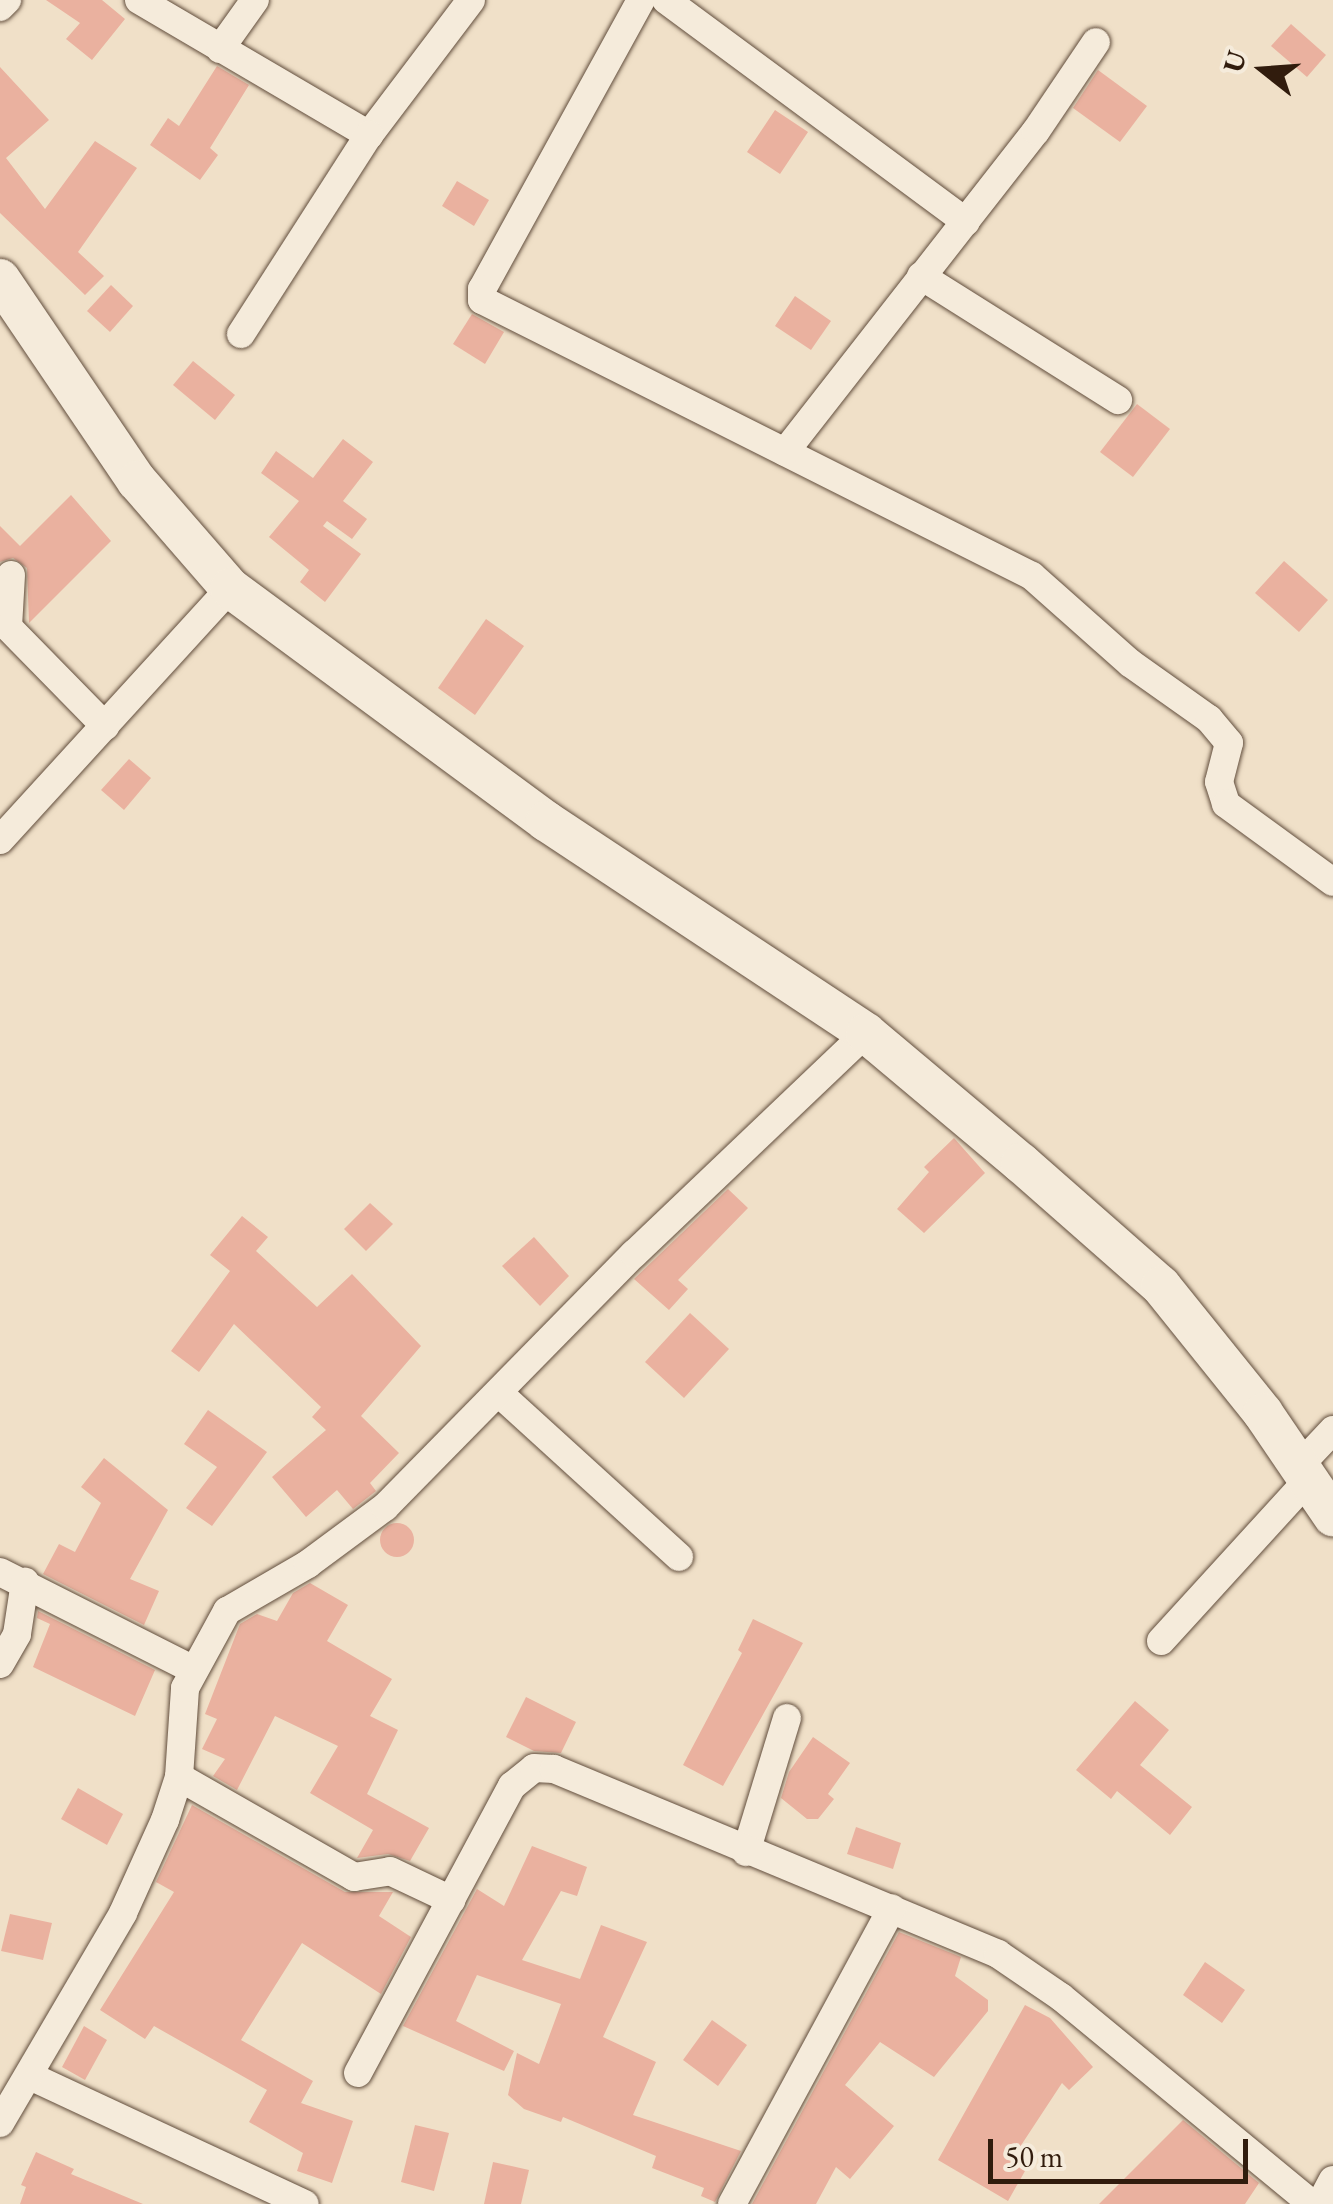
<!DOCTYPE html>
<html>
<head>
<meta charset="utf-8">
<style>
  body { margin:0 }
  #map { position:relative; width:1333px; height:2204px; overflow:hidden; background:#f0e0c8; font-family:"EB Garamond",serif }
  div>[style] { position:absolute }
  .building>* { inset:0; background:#eab19f }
  .round { border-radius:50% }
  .roads { filter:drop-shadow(0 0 2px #614d3c) drop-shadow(0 0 2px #614d3c) }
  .street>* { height:28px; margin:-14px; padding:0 14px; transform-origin:14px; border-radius:14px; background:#f5ebdb }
  .secondary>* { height:40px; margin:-20px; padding:0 20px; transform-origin:20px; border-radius:20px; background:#f5ebdb }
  span { translate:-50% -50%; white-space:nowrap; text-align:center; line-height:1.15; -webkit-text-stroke:9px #f5ebdb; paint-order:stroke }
  .north { position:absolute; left:1213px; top:20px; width:100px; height:100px; -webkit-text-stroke:8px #f5ebdb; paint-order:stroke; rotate:287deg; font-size:28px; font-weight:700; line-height:40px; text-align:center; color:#311c0d }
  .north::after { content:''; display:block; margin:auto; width:35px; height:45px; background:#311c0d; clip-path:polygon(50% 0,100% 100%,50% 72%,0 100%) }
  .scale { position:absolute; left:988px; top:2139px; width:260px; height:45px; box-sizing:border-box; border:5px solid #311c0d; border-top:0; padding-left:12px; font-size:30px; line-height:35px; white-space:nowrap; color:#311c0d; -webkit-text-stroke:8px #f5ebdb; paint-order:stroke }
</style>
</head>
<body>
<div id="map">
  <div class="building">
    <i style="clip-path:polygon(46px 0,102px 0,125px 19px,92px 60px,66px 39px,80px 23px)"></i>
    <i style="clip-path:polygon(1291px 24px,1326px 55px,1307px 77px,1271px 46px)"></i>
    <i style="clip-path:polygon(217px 66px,249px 85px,210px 148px,218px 155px,200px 180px,150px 145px,168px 118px,179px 126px)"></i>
    <i style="clip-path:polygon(0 67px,49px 120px,6px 158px,45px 209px,95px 141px,137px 168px,78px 252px,104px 276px,85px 295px,0 213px)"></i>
    <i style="clip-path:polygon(1098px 70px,1147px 106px,1120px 142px,1073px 108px)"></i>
    <i style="clip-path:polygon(775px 110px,808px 132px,780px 174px,747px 152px)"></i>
    <i style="clip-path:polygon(457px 181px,489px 200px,474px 226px,442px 206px)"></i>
    <i style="clip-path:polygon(111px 285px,133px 306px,110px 332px,87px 311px)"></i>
    <i style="clip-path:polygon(795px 296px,831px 321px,811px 350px,775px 326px)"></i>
    <i style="clip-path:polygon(472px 314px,504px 332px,485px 364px,453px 344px)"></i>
    <i style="clip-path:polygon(193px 361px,235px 395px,215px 420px,173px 385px)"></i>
    <i style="clip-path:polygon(1137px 404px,1170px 429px,1133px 477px,1100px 452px)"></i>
    <i style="clip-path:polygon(343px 439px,373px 462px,343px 501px,367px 519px,352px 539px,327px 521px,323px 526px,361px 554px,325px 602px,300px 582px,309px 570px,269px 537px,299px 501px,261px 473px,276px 451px,313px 478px)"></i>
    <i style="clip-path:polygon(71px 495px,111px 541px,29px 623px,27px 568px,13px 558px,0 562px,0 526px,20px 546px)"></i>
    <i style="clip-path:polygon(1284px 561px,1328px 600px,1299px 632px,1255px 593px)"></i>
    <i style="clip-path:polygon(486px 619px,524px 646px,475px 715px,438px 688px)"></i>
    <i style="clip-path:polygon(129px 759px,151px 778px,124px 810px,101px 790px)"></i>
    <i style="clip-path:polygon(954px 1138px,985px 1173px,924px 1233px,897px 1209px,929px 1172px,924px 1167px)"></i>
    <i style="clip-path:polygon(728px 1189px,748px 1208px,678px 1280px,688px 1289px,669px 1310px,634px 1279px)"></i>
    <i style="clip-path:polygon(370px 1203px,393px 1224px,366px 1251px,344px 1229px)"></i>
    <i style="clip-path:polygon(242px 1216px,268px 1237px,256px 1251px,317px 1307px,352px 1274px,421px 1346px,361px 1416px,399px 1453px,370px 1483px,376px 1491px,353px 1509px,337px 1490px,306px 1517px,272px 1477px,326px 1430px,312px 1417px,321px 1407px,234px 1324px,199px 1372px,171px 1351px,230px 1271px,210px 1255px)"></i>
    <i style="clip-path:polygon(534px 1237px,569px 1276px,540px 1306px,502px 1266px)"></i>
    <i style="clip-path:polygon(690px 1313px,729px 1349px,684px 1398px,645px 1362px)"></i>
    <i style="clip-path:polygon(208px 1410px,267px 1452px,212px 1526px,186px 1508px,217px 1467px,184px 1444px)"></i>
    <i style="clip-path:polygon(104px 1458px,168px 1510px,130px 1579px,159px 1591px,144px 1625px,43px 1574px,59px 1544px,75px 1552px,101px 1503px,81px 1487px)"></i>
    <i class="round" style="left:380px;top:1523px;width:34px;height:34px"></i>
    <i style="clip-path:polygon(310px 1583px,348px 1605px,327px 1641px,392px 1679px,370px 1716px,398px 1730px,367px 1794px,429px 1828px,410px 1861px,388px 1854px,357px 1858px,373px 1830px,310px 1793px,338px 1746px,275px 1716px,237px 1790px,213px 1776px,225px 1759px,202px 1749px,217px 1719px,205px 1714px,240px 1624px,257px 1614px,277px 1621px,293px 1593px)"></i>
    <i style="clip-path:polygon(38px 1611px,155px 1670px,135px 1716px,33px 1667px,50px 1624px,37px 1618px)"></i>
    <i style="clip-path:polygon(753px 1619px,803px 1643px,723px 1786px,683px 1765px,742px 1653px,738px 1650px)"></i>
    <i style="clip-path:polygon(526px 1697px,576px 1722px,561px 1753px,534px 1751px,506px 1737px)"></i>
    <i style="clip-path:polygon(1135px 1701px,1169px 1730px,1140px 1765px,1192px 1807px,1170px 1835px,1117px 1791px,1111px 1799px,1076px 1770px)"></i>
    <i style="clip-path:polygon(813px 1737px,850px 1763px,828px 1794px,834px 1799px,818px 1819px,807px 1819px,781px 1798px,789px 1772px)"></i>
    <i style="clip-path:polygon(78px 1788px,123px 1814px,107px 1845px,61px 1819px)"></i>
    <i style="clip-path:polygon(192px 1805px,345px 1892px,393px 1892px,379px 1916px,411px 1937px,381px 1994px,302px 1943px,241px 2040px,313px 2081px,301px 2103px,353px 2121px,332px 2183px,297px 2171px,303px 2153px,249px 2122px,267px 2090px,154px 2026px,145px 2039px,100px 2010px,174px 1892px,156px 1882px)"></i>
    <i style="clip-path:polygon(856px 1827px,901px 1843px,893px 1869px,847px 1854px)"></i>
    <i style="clip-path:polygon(532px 1846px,587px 1867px,577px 1896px,561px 1891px,522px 1960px,580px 1979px,601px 1925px,647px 1942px,603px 2037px,656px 2062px,633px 2115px,741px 2151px,715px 2202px,701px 2196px,704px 2188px,652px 2168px,656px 2156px,563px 2117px,561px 2122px,524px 2109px,508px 2095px,517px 2053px,539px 2064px,561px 2004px,477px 1975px,456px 2021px,514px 2051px,504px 2071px,403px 2026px,477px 1889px,504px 1906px)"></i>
    <i style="clip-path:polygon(10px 1914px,52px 1923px,43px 1960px,1px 1951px)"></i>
    <i style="clip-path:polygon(899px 1932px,961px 1957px,955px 1976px,988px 2000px,988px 2011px,934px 2077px,880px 2042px,845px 2085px,894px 2126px,850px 2179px,836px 2167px,816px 2204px,752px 2204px)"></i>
    <i style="clip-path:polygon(1205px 1962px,1245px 1990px,1222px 2023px,1183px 1995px)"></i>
    <i style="clip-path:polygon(1025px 2005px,1050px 2018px,1093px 2067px,1069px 2090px,1062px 2083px,1010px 2162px,1025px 2171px,1008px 2201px,938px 2160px)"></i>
    <i style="clip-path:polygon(712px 2020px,747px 2045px,718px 2086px,683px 2060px)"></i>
    <i style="clip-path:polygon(84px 2026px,107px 2040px,85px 2080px,62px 2067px)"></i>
    <i style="clip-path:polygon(1183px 2120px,1259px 2183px,1245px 2204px,1099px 2204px)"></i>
    <i style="clip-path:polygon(415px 2125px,449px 2133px,434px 2191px,401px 2182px)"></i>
    <i style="clip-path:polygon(36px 2152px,74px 2169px,71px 2174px,143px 2204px,20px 2204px,26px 2187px,21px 2185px)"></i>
    <i style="clip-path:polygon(493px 2162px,529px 2170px,521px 2204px,484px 2204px)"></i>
  </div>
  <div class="roads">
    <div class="street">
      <i style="left:139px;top:0;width:267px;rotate:30.4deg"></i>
      <i style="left:369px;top:135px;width:169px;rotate:-52.9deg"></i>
      <i style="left:641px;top:0;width:330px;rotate:118.8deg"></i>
      <i style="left:482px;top:289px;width:11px;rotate:90deg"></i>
      <i style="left:482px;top:300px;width:615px;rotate:26.65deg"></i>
      <i style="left:1032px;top:576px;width:131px;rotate:41.6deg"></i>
      <i style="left:1130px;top:663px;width:97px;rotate:35.3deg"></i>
      <i style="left:1209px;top:719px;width:31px;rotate:50deg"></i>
      <i style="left:1229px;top:743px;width:40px;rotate:104.4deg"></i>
      <i style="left:1219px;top:782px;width:23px;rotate:72deg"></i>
      <i style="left:1226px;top:804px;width:132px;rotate:36.1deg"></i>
      <i style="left:666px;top:0;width:373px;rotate:36.5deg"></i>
      <i style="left:0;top:7px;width:10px;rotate:-45deg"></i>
      <i style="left:220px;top:49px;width:60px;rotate:-54.5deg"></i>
      <i style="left:921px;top:276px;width:233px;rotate:32.2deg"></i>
      <i style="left:241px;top:334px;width:237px;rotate:-57.3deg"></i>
      <i style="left:785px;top:452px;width:407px;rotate:-52deg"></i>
      <i style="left:1036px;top:131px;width:107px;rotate:-56deg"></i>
      <i style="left:11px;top:575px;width:52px;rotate:93.3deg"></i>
      <i style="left:8px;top:627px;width:139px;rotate:45.6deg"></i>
      <i style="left:0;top:840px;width:341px;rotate:-47.6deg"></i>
      <i style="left:500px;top:1394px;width:242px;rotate:42.3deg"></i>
      <i style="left:1300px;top:1465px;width:48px;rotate:-46.7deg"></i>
      <i style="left:0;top:1572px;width:215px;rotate:26.8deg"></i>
      <i style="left:1161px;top:1641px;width:219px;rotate:-47.6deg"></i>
      <i style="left:0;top:1664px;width:34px;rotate:-60deg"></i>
      <i style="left:17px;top:1634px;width:53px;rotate:-81.3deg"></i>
      <i style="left:179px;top:1777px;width:202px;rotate:29.7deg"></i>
      <i style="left:354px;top:1877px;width:36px;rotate:-9deg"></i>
      <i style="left:390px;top:1871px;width:68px;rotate:25.4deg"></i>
      <i style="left:746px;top:1852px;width:140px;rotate:-73deg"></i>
      <i style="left:358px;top:2073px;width:326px;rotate:-61.8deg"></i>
      <i style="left:512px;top:1786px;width:28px;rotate:-39deg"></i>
      <i style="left:534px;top:1768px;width:20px;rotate:3deg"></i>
      <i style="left:554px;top:1769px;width:481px;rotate:22.6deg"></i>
      <i style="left:998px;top:1954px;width:76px;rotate:34.3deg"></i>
      <i style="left:1061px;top:1997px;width:325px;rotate:39.5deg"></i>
      <i style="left:30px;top:2076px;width:303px;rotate:25deg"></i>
      <i style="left:0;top:2123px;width:243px;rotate:-59.6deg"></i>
      <i style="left:123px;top:1913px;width:102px;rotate:-65.7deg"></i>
      <i style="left:165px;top:1820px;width:45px;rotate:-72deg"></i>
      <i style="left:179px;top:1777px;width:89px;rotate:-86.1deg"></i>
      <i style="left:185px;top:1688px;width:88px;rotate:-61.4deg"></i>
      <i style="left:227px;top:1611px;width:94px;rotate:-30.1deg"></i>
      <i style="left:308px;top:1564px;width:96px;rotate:-36.5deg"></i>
      <i style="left:385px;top:1507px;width:355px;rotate:-45.5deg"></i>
      <i style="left:634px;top:1254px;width:320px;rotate:-43.6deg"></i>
      <i style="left:732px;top:2204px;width:336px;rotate:-61.6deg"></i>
      <i style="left:1320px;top:2204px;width:27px;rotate:-62deg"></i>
    </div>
    <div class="secondary">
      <i style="left:0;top:279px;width:244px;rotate:55.9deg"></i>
      <i style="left:137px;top:481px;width:142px;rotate:49deg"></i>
      <i style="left:230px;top:588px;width:393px;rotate:36.4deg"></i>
      <i style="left:546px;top:821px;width:384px;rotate:33.5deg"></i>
      <i style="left:866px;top:1033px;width:202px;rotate:40deg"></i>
      <i style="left:1021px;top:1163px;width:186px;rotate:41.3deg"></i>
      <i style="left:1161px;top:1286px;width:163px;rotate:51.2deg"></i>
      <i style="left:1263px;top:1413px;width:125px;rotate:55.8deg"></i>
    </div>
  </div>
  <div class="north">U</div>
  <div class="scale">50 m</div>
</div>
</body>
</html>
